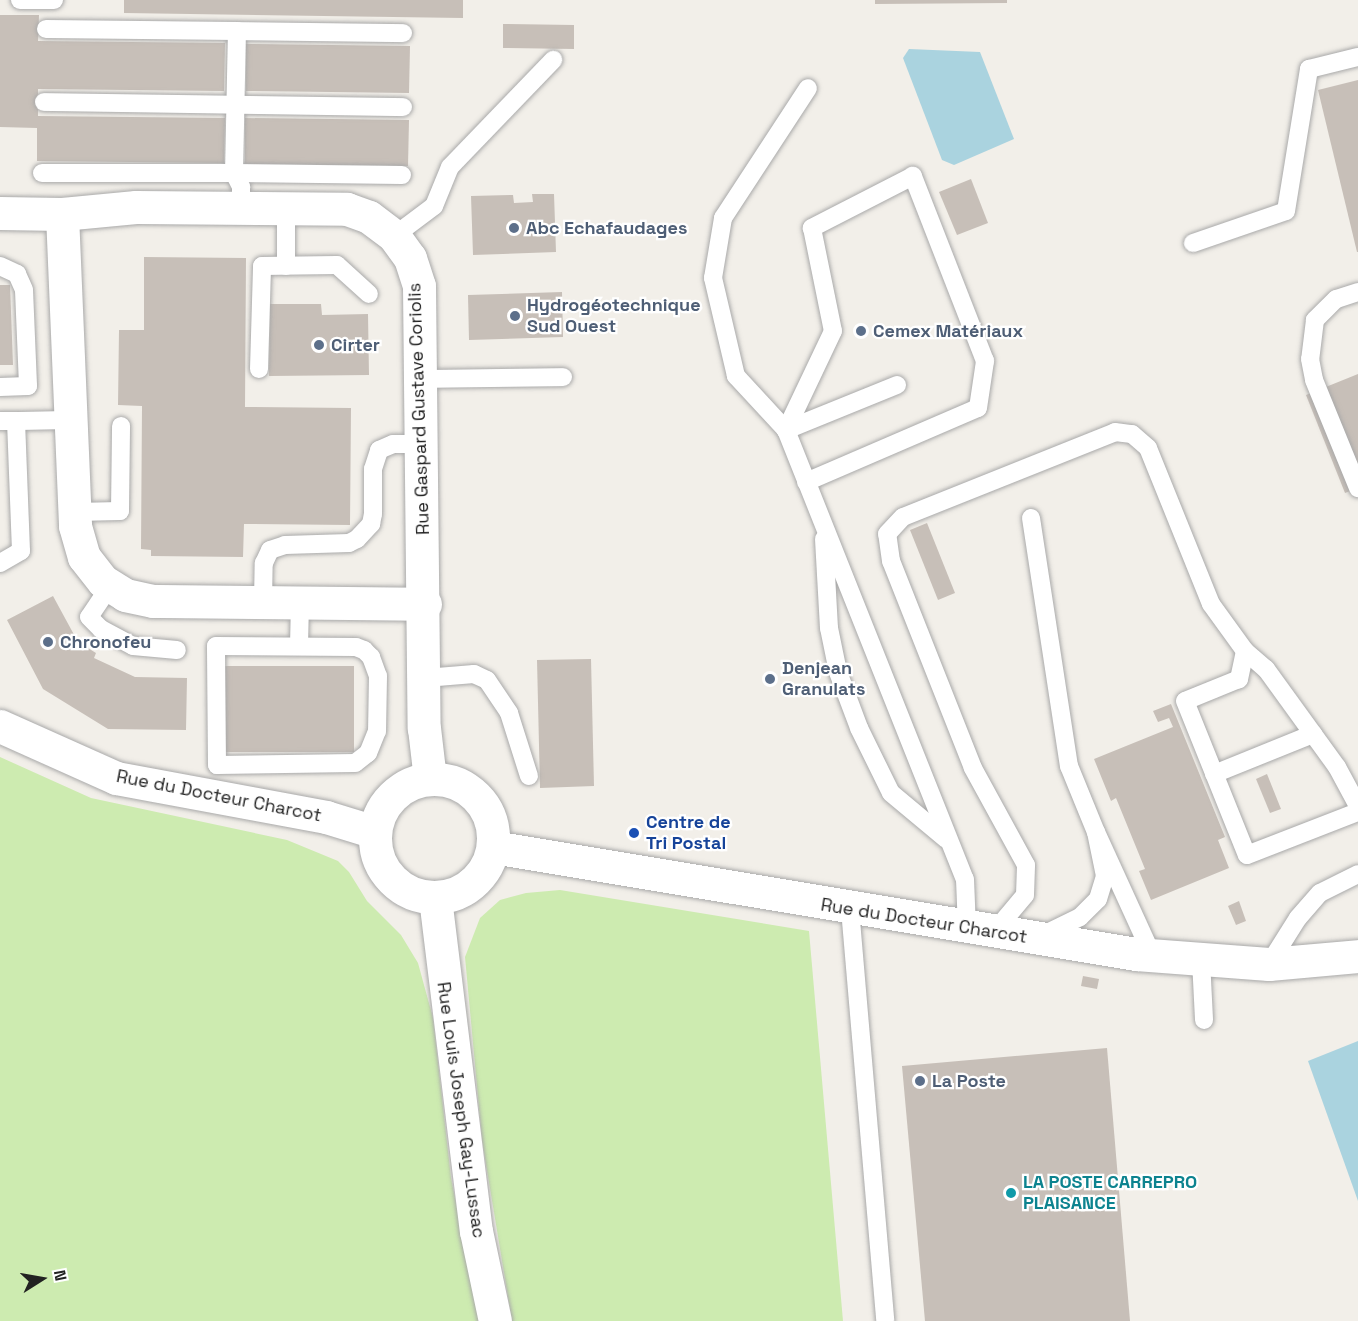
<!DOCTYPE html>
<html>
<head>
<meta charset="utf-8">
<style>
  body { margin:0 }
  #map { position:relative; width:1358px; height:1321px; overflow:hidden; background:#f2efe9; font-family:"Space Grotesk",sans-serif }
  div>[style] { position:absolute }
  .grass>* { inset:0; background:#cdebb0 }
  .water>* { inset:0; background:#aad3df }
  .building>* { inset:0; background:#c7bfb8 }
  .roads { filter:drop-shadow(0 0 2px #a9a9a9) drop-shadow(0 0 2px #a9a9a9) }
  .lane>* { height:18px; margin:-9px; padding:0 9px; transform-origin:9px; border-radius:9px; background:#fff }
  .street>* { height:33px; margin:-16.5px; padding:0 16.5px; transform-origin:16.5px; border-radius:16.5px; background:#fff }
  .street>.ring { margin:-16.5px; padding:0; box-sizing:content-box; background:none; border:33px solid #fff; border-radius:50% }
  .dots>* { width:16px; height:16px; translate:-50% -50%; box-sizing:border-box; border:3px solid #fff; border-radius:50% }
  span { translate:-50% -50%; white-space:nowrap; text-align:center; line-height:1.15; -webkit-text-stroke:4.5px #fff; paint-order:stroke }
  .service-label { font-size:18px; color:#4e5e75; font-weight:700 }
  .left { translate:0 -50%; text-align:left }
  .street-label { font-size:18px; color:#222 }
  .transit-label { font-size:18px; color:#164399; font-weight:700 }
  .culture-label { font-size:18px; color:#0d838f; font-weight:700 }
  .north { position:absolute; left:12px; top:1249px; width:60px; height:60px; -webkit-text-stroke:4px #fff; paint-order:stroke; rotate:79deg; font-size:16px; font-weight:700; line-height:24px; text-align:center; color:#222 }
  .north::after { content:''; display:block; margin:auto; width:21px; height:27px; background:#222; clip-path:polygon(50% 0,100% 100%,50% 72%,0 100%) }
</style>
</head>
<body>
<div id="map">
  <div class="grass">
    <i style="clip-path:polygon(0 757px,91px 798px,287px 840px,338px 861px,349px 872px,367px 901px,401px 935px,418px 963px,433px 1018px,451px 1178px,479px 1321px,0 1321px)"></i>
    <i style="clip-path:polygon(560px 890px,809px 931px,843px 1321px,512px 1321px,482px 1140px,465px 957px,480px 918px,500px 900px,526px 893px)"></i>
  </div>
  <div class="water">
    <i style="clip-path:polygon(909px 49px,980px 52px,1014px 139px,954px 165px,942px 160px,903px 58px)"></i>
    <i style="clip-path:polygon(1358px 1041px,1358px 1201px,1308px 1061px)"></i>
  </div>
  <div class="building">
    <i style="clip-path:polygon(124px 0,463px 0,463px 18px,124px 13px)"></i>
    <i style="clip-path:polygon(875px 0,1007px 0,1007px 3px,875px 4px)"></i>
    <i style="clip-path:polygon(0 15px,39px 15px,38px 41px,225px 43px,224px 91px,38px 89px,38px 116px,225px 118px,224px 163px,37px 161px,37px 128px,0 127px)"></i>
    <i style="clip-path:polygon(503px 24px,574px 25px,574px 49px,503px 48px)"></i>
    <i style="clip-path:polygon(246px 44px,410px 46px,409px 93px,246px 91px)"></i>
    <i style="clip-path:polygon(1358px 80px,1358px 252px,1357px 252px,1318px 90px)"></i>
    <i style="clip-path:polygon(245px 118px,409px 120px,408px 166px,245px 164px)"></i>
    <i style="clip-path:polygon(971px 179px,988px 223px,957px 235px,939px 192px)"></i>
    <i style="clip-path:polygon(532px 194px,554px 194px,556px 252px,473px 255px,471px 196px,513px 195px,514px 203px,533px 202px)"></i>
    <i style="clip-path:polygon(144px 257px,246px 258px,245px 407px,351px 408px,350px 525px,244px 524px,243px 557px,151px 556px,151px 550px,141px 549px,142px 406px,118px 405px,119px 330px,144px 330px)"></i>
    <i style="clip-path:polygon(0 285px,10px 285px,13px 365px,0 365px)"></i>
    <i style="clip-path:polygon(562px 292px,563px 337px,469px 340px,468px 295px)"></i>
    <i style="clip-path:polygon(270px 304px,321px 304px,322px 315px,368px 314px,369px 375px,269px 376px)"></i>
    <i style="clip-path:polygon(1358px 374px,1358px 488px,1345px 493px,1306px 395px)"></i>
    <i style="clip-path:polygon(927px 523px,955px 593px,938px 600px,910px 530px)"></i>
    <i style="clip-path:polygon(53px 596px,78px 642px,96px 653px,94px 658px,135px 677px,187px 678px,186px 730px,108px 729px,43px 689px,7px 620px)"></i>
    <i style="clip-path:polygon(591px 659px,594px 786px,540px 788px,537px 660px)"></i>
    <i style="clip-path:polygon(224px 666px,354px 666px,354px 752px,224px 752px)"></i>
    <i style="clip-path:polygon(1171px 704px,1225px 837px,1218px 840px,1229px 868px,1151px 900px,1139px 871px,1145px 869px,1116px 798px,1111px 801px,1094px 759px,1173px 727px,1169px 718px,1158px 722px,1153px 711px)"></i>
    <i style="clip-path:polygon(1267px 774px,1281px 809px,1270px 813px,1256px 779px)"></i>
    <i style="clip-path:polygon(1239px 901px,1246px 921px,1236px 925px,1228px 906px)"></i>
    <i style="clip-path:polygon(1083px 976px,1099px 979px,1097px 989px,1081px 986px)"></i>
    <i style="clip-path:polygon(1107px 1048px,1130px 1321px,925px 1321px,902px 1066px)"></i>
  </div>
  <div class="roads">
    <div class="lane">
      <i style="left:20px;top:0;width:34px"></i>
      <i style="left:46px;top:29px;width:191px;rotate:0.6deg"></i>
      <i style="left:44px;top:102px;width:359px;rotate:0.8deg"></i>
      <i style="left:42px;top:173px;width:192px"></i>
      <i style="left:234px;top:173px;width:16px;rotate:63deg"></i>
      <i style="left:241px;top:187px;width:21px;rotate:90deg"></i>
      <i style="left:402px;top:175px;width:168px;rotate:-179.3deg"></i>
      <i style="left:234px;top:173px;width:142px;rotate:-88.8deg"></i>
      <i style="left:237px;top:31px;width:166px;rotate:0.7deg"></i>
      <i style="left:286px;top:209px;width:57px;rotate:90deg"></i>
      <i style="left:394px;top:236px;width:50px;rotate:-36.9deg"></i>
      <i style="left:434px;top:206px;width:42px;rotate:-67.7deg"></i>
      <i style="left:450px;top:167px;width:149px;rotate:-46.1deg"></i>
      <i style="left:1193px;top:243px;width:98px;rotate:-19deg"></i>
      <i style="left:1286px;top:211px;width:144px;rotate:-80.8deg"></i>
      <i style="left:1309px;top:69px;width:50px;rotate:-13.8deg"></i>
      <i style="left:0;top:266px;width:19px;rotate:25deg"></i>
      <i style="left:17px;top:274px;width:17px;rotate:66deg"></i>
      <i style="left:24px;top:290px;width:96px;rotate:87.6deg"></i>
      <i style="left:28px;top:386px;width:28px;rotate:178deg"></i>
      <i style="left:1358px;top:292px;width:23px;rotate:162deg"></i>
      <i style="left:1336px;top:299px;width:30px;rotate:135deg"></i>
      <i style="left:1315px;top:320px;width:39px;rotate:97deg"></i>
      <i style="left:1310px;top:359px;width:21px;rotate:79deg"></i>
      <i style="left:1314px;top:380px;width:117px;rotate:67.8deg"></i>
      <i style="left:259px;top:369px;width:103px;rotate:-88.3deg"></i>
      <i style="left:262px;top:266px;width:75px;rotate:-0.8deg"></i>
      <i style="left:337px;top:265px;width:43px;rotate:42.2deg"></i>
      <i style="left:421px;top:379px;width:142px;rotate:-0.8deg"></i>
      <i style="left:897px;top:385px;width:120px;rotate:157.9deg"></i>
      <i style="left:786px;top:430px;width:483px;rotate:68.3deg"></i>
      <i style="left:965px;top:879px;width:49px;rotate:87.7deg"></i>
      <i style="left:0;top:421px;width:16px"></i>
      <i style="left:16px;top:421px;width:130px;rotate:87.8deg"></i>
      <i style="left:21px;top:551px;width:24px;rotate:150deg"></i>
      <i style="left:16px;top:421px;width:54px;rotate:-1.1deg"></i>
      <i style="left:806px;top:482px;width:187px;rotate:-23.3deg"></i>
      <i style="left:978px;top:408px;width:48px;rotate:-81.5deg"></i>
      <i style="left:985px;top:361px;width:199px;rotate:-111.3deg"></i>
      <i style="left:913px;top:176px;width:114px;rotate:152.8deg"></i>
      <i style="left:812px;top:228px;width:105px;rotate:78.5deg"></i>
      <i style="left:833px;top:331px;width:110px;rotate:115.4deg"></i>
      <i style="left:786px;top:430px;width:74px;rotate:-132.8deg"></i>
      <i style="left:736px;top:376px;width:101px;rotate:-103.2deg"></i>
      <i style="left:713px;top:278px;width:61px;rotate:-80.5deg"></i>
      <i style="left:723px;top:218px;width:155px;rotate:-56.8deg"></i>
      <i style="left:75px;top:512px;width:45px;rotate:-1.3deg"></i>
      <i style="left:120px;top:511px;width:85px;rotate:-89.3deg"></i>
      <i style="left:1031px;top:518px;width:251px;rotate:81.3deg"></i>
      <i style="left:1069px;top:766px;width:71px;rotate:67.8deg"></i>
      <i style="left:824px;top:539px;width:89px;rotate:86.8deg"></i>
      <i style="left:829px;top:628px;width:45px;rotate:78.4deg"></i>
      <i style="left:838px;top:672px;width:60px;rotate:69.4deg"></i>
      <i style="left:859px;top:728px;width:72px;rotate:63.8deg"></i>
      <i style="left:891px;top:793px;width:72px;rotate:39.9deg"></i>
      <i style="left:110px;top:586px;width:37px;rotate:124deg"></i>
      <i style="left:89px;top:617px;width:17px;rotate:45deg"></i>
      <i style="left:101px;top:629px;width:36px;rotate:28deg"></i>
      <i style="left:133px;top:646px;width:44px;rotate:5.2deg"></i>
      <i style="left:263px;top:602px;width:39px;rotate:-89deg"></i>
      <i style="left:264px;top:563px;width:14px;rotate:-65deg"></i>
      <i style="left:270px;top:550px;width:16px;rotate:-18deg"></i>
      <i style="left:285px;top:545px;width:64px;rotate:-1.8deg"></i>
      <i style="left:349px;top:543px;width:9px;rotate:-27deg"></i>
      <i style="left:357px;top:539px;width:21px;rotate:-47deg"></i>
      <i style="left:371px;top:524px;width:10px;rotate:-79deg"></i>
      <i style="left:373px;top:514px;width:45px;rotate:-90deg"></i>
      <i style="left:373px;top:469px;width:20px;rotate:-72deg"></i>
      <i style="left:379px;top:450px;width:15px;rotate:-23deg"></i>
      <i style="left:393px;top:444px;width:29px"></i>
      <i style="left:216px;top:646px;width:140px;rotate:0.4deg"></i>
      <i style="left:356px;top:647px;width:9px;rotate:21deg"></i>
      <i style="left:364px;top:650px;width:10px;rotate:45deg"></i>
      <i style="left:371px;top:657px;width:20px;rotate:70deg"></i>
      <i style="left:378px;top:676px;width:55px;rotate:91deg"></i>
      <i style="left:377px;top:731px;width:24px;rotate:112deg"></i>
      <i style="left:368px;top:753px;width:16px;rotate:142deg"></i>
      <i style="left:355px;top:763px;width:138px;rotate:179.2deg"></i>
      <i style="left:217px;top:765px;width:119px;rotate:-90.5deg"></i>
      <i style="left:299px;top:646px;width:43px;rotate:-88.7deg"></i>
      <i style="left:1245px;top:651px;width:29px;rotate:102deg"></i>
      <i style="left:1239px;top:679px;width:58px;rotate:157.8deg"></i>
      <i style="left:1185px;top:701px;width:166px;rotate:68.1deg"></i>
      <i style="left:1247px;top:855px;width:119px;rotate:-21.2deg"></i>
      <i style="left:425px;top:678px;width:49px;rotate:-4.7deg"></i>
      <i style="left:474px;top:674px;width:14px;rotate:25deg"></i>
      <i style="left:487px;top:680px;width:40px;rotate:56deg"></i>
      <i style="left:509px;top:713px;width:66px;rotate:72.4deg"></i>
      <i style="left:1214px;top:774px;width:107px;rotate:-22deg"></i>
      <i style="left:850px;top:909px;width:413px;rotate:85.1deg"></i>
      <i style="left:994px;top:932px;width:48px;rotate:-50deg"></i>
      <i style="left:1025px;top:895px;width:30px;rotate:-88deg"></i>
      <i style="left:1026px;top:865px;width:111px;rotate:-118.7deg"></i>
      <i style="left:973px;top:768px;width:223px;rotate:-111.6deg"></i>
      <i style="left:891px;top:561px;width:27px;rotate:-98deg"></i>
      <i style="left:887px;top:534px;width:23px;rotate:-47deg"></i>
      <i style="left:903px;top:517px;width:228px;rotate:-21.8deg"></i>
      <i style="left:1115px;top:432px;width:17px;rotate:7deg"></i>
      <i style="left:1132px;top:434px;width:21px;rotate:41deg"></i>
      <i style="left:1148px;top:448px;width:168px;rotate:68deg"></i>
      <i style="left:1211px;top:604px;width:58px;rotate:54.1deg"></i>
      <i style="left:1245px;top:651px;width:28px;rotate:41deg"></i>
      <i style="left:1266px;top:669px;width:121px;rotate:54.1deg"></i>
      <i style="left:1337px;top:767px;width:44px;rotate:61.7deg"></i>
      <i style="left:1043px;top:935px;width:41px;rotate:-25.9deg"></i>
      <i style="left:1080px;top:917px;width:25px;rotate:-45deg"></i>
      <i style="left:1098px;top:899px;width:24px;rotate:-73deg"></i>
      <i style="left:1105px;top:876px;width:45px;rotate:-101.6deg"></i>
      <i style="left:1096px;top:832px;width:135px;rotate:65.5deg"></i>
      <i style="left:1201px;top:960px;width:60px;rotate:87.1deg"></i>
      <i style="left:1269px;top:964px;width:54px;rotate:-57.8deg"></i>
      <i style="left:1298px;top:918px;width:33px;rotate:-49deg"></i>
      <i style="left:1320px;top:893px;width:42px;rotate:-26.6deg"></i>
    </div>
    <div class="street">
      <i style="left:0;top:213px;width:62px;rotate:0.9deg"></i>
      <i style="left:62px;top:214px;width:74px;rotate:-5.4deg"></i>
      <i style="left:136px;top:207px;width:211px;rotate:0.5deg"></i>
      <i style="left:347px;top:209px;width:23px;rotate:20deg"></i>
      <i style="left:369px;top:217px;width:31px;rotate:37deg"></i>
      <i style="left:394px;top:236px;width:27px;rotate:54deg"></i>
      <i style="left:410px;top:258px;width:29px;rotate:72deg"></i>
      <i style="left:419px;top:286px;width:442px;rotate:89.4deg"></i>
      <i style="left:424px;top:728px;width:51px;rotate:83.3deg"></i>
      <i style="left:62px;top:214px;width:312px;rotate:87.6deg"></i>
      <i style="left:75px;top:526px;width:32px;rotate:74deg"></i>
      <i style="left:84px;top:557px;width:31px;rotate:52deg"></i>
      <i style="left:103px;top:581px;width:26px;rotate:32deg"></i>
      <i style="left:125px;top:595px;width:29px;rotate:12deg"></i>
      <i style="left:153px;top:601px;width:272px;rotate:0.6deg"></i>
      <i style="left:0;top:726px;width:127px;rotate:24.1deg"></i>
      <i style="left:116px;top:778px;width:214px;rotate:10.5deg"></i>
      <i style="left:326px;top:817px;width:51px;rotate:17deg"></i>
      <i class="ring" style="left:375px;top:779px;width:85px;height:85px"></i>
      <i style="left:493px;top:847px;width:652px;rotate:9.45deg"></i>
      <i style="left:1136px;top:954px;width:133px;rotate:4.3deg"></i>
      <i style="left:1269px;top:964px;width:89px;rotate:-5.1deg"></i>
      <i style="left:435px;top:898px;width:336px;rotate:83deg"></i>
      <i style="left:476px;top:1231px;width:92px;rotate:78.1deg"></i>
    </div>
  </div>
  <div class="dots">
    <i style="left:514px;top:228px;background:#5c6f8a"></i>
    <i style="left:515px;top:316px;background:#5c6f8a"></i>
    <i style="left:861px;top:331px;background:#5c6f8a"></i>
    <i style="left:319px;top:345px;background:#5c6f8a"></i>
    <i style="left:48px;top:642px;background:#5c6f8a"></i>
    <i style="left:770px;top:679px;background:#5c6f8a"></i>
    <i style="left:634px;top:833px;background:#1a4fb4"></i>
    <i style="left:920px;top:1081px;background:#5c6f8a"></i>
    <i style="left:1011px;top:1193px;background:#0f9aa8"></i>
  </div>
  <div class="service-label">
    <span class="left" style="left:526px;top:228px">Abc Echafaudages</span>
    <span class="left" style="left:527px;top:316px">Hydrogéotechnique<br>Sud Ouest</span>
    <span class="left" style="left:873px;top:331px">Cemex Matériaux</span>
    <span class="left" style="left:331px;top:345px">Cirter</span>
    <span class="left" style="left:60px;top:642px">Chronofeu</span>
    <span class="left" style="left:782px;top:679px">Denjean<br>Granulats</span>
    <span class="left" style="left:932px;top:1081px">La Poste</span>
  </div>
  <div class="street-label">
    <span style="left:419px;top:409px;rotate:-92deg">Rue Gaspard Gustave Coriolis</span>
    <span style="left:219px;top:796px;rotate:11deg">Rue du Docteur Charcot</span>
    <span style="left:924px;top:921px;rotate:9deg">Rue du Docteur Charcot</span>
    <span style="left:461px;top:1110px;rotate:82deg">Rue Louis Joseph Gay-Lussac</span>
  </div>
  <div class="transit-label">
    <span class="left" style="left:646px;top:833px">Centre de<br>Tri Postal</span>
  </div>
  <div class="culture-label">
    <span class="left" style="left:1023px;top:1193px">LA POSTE CARREPRO<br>PLAISANCE</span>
  </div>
  <div class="north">N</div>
</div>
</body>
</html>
